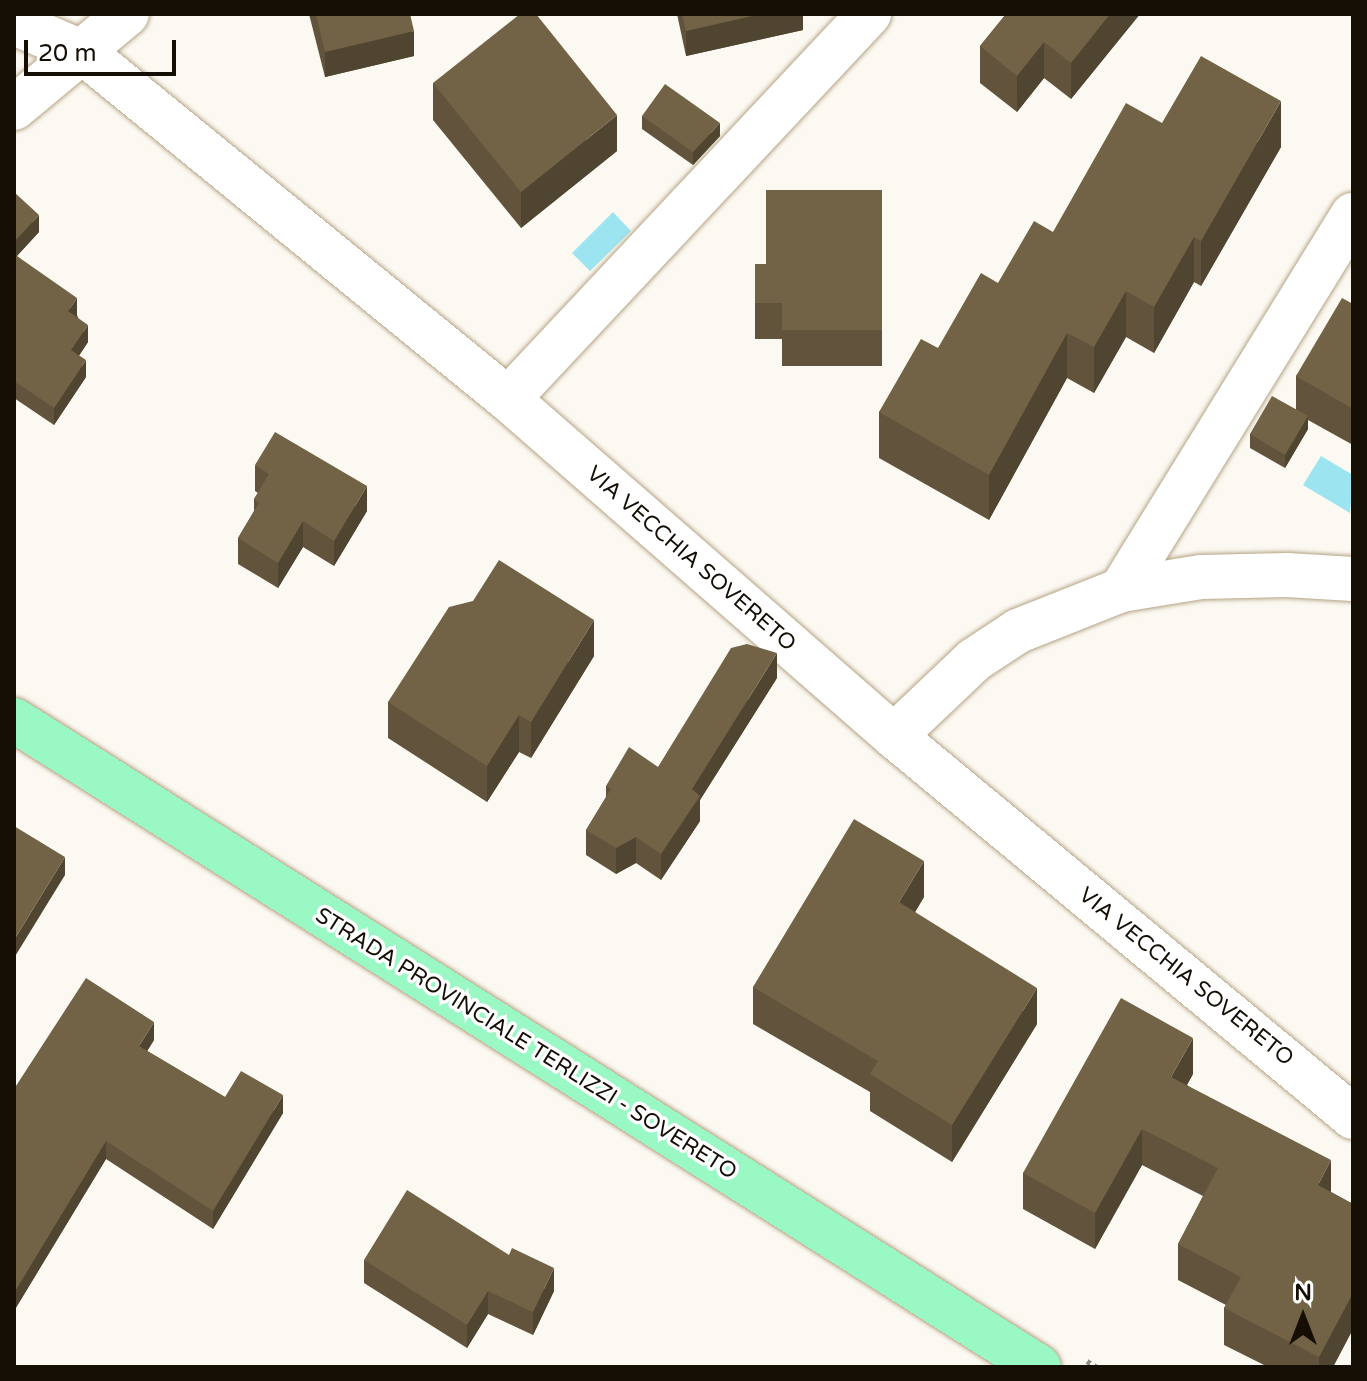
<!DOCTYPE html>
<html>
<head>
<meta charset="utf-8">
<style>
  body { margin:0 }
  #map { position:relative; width:1367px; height:1381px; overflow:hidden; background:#fcf9f2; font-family:"Varela Round",sans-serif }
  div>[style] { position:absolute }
  .water>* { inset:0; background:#9ce4f0 }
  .path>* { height:5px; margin-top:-2.5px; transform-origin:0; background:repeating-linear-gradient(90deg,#918d84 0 4px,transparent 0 8px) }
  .roads { filter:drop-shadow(0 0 2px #b5a485) drop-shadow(0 0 2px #b5a485) }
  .minor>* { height:44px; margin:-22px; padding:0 22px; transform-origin:22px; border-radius:22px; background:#fff }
  .major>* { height:44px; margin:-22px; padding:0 22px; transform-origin:22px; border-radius:22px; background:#9af8c5 }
  .wall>* { inset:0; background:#62543c }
  .shaded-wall>* { inset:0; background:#504531 }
  .building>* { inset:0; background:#726246 }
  span { translate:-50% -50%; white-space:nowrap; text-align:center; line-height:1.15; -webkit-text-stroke:7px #fff; paint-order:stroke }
  .street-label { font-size:22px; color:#140e04 }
  .frame { position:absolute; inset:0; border:16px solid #140e04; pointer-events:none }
  .north { position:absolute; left:1263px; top:1277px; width:80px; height:80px; -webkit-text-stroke:6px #fff; paint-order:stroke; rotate:0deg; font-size:22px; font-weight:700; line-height:32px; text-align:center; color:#140e04 }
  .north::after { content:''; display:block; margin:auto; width:28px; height:36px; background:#140e04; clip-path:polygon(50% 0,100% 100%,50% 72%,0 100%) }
  .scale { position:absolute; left:24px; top:40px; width:152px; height:36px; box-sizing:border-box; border:4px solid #140e04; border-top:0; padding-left:10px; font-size:24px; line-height:28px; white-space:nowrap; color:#140e04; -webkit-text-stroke:6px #fff; paint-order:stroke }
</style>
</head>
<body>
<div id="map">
  <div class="water">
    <i style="clip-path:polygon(613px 212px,631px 231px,590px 271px,572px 253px)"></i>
    <i style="clip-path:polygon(1321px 456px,1353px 475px,1350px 513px,1303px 485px)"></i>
  </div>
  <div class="path">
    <i style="left:1087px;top:1361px;width:12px;rotate:31deg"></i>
  </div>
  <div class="roads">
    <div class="minor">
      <i style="left:14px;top:23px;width:76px;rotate:23.2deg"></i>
      <i style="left:84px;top:53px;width:547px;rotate:39.22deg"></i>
      <i style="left:508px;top:399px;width:512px;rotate:41.12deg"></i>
      <i style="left:894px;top:736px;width:597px;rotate:39.69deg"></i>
      <i style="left:14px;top:108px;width:147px;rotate:-39.8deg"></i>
      <i style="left:508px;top:399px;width:528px;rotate:-46.84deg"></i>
      <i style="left:1121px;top:590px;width:441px;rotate:-58.3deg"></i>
      <i style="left:894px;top:736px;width:110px;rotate:-43.5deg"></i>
      <i style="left:974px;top:660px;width:53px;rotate:-33.4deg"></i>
      <i style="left:1018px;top:631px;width:111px;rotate:-21.7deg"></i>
      <i style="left:1121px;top:590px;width:81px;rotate:-9.2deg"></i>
      <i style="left:1201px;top:577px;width:86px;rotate:-1.3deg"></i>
      <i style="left:1287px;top:575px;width:66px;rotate:3.5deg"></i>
    </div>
    <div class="major">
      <i style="left:14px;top:720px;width:1212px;rotate:32.26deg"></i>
    </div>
  </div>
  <div class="wall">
    <i style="clip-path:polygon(309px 14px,410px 14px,414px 56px,325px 77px)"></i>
    <i style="clip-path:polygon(677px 14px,803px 14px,803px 30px,686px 56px)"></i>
    <i style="clip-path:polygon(1006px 14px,1140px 14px,1071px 99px,1044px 78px,1017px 112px,980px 83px,980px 46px)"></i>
    <i style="clip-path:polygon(433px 83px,617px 151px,521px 228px,433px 120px)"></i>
    <i style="clip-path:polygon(642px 116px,720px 136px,693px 165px,642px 129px)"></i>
    <i style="clip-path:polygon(1162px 123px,1281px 147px,1201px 286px,1194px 282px,1154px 353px,1126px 337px,1094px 393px,1067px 378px,989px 520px,879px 458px,879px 412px,998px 283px,1053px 232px)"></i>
    <i style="clip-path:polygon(882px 190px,882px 366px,782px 366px,782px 339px,755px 339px,755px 264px,766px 264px)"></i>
    <i style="clip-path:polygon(14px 192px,39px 232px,17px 256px,77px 315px,88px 342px,79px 356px,86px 377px,54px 425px,14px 398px)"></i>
    <i style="clip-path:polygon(1353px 304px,1353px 445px,1308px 420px,1308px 429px,1285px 468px,1250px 448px,1250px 434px,1296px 409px,1296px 376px)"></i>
    <i style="clip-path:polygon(255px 465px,367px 511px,334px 566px,303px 547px,278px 588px,238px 564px,238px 538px,254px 511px,254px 499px,258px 493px,255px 491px)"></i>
    <i style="clip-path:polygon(594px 656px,531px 758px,519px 752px,487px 802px,388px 738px,388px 702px)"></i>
    <i style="clip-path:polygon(777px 678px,700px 800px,700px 821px,661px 880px,636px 863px,616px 874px,586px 855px,586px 830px,606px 797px,606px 786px,658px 767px)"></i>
    <i style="clip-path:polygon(924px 897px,915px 912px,1037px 1024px,952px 1162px,870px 1111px,870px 1092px,753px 1024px,753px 987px)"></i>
    <i style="clip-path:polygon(154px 1040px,147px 1051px,225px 1097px,283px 1113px,213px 1229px,106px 1159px,14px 1311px,14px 1089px)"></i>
    <i style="clip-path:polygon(1193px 1074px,1187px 1085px,1331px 1192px,1353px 1204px,1353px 1329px,1333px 1367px,1268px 1367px,1224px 1345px,1224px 1308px,1226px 1305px,1178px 1280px,1178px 1244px,1203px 1196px,1142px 1165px,1095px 1249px,1023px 1209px,1023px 1173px)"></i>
    <i style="clip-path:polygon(364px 1260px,554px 1291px,533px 1335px,488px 1314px,467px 1348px,364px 1283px)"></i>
  </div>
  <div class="shaded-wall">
    <i style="clip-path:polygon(761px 14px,803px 14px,803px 30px,686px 56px,686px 31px)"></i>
    <i style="clip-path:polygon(1110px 14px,1140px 14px,1071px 99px,1071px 63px)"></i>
    <i style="clip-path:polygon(414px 31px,414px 56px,325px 77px,325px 52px)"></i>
    <i style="clip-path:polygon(1044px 42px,1044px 78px,1017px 112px,1017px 76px)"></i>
    <i style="clip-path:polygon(1281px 101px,1281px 147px,1201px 286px,1201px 241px)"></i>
    <i style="clip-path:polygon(617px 115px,617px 151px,521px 228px,521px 192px)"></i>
    <i style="clip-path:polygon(720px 123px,720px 136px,693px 165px,693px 152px)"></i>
    <i style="clip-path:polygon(39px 215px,39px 232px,14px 259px,14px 242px)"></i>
    <i style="clip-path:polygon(1194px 237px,1194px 282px,1154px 353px,1154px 307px)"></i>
    <i style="clip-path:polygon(1126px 291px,1126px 337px,1094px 393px,1094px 347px)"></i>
    <i style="clip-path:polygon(77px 298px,77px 315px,68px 328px,68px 311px)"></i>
    <i style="clip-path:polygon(88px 325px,88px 342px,71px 367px,71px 350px)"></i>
    <i style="clip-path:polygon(1067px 333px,1067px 378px,989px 520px,989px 475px)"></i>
    <i style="clip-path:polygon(86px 360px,86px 377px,54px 425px,54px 408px)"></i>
    <i style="clip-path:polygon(1308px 416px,1308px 429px,1285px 468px,1285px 455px)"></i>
    <i style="clip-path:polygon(367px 486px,367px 511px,334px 566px,334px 541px)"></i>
    <i style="clip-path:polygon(303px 521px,303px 547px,278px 588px,278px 563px)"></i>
    <i style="clip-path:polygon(594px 620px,594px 656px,531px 758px,531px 722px)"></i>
    <i style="clip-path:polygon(777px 653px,777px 678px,700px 800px,700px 821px,661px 880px,661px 854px,692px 789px)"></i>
    <i style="clip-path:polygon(519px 715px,519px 752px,487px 802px,487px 766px)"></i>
    <i style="clip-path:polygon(636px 837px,636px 863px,616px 874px,616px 848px)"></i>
    <i style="clip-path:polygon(65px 857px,65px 875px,14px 958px,14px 940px)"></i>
    <i style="clip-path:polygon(924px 861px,924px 897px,899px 939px,899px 902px)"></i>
    <i style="clip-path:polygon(1037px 988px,1037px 1024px,952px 1162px,952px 1125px)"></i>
    <i style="clip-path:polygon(154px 1022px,154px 1040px,139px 1064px,139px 1046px)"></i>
    <i style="clip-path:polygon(1193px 1038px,1193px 1074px,1171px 1113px,1171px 1077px)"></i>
    <i style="clip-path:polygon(283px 1095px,283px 1113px,213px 1229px,213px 1211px)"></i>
    <i style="clip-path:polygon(1142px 1129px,1142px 1165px,1095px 1249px,1095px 1213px)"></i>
    <i style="clip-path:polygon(106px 1141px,106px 1159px,14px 1311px,14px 1293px)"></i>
    <i style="clip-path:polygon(1331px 1160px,1331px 1196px,1318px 1185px)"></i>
    <i style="clip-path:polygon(554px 1268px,554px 1291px,533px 1335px,533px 1312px)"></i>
    <i style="clip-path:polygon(488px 1291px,488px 1314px,467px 1348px,467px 1325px)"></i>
    <i style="clip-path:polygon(1353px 1293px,1353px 1329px,1333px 1367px,1319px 1367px,1319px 1357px)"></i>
  </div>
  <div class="building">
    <i style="clip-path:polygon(316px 14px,410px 14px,414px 31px,325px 52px)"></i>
    <i style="clip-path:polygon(520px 14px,536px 14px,617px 115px,521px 192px,433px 83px)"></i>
    <i style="clip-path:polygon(682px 14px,761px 14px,686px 31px)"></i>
    <i style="clip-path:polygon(1006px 14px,1110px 14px,1071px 63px,1044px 42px,1017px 76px,980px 46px)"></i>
    <i style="clip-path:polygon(1201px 56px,1281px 101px,1201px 241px,1194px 237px,1154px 307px,1126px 291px,1094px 347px,1067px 333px,989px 475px,879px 412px,921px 339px,938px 348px,981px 273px,998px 283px,1034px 221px,1053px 232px,1126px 103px,1162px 123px)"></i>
    <i style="clip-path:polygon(665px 84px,720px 123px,693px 152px,642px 116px)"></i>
    <i style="clip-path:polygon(766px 190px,882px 190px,882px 330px,782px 330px,782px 303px,755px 303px,755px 264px,766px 264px)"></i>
    <i style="clip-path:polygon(14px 192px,39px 215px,14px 242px)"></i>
    <i style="clip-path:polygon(14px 254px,77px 298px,68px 311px,88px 325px,71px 350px,86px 360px,54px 408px,14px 381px)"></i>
    <i style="clip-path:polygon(1342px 298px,1353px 304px,1353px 409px,1296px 376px)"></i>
    <i style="clip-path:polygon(1272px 396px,1308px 416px,1285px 455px,1250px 434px)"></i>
    <i style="clip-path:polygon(275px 432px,367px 486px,334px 541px,303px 521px,278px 563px,238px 538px,259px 503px,254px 499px,269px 474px,255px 465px)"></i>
    <i style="clip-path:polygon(499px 560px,594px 620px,531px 722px,519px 715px,487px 766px,388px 702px,449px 607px,473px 601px)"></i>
    <i style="clip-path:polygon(747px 644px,777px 653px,692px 789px,700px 796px,661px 854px,636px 837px,616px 848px,586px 830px,611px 789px,606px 786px,629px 747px,658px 767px,731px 648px)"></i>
    <i style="clip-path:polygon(854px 819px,924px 861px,899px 902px,1037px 988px,952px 1125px,870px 1074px,878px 1061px,753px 987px)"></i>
    <i style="clip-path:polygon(14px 826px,65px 857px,14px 940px)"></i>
    <i style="clip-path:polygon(86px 978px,154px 1022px,139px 1046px,225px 1097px,241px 1071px,283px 1095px,213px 1211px,106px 1141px,14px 1293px,14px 1089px)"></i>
    <i style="clip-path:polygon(1121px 998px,1193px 1038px,1171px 1077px,1331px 1160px,1318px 1185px,1353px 1204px,1353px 1293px,1319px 1357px,1224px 1308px,1241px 1277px,1178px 1244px,1218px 1168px,1142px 1129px,1095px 1213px,1023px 1173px)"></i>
    <i style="clip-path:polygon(407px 1190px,509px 1255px,512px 1248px,554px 1268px,533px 1312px,488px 1291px,467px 1325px,364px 1260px)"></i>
  </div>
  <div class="street-label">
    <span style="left:691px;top:559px;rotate:41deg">VIA VECCHIA SOVERETO</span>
    <span style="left:1186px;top:977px;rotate:39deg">VIA VECCHIA SOVERETO</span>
    <span style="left:526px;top:1044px;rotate:32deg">STRADA PROVINCIALE TERLIZZI - SOVERETO</span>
  </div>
  <div class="frame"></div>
  <div class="north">N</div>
  <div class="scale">20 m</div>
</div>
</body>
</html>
